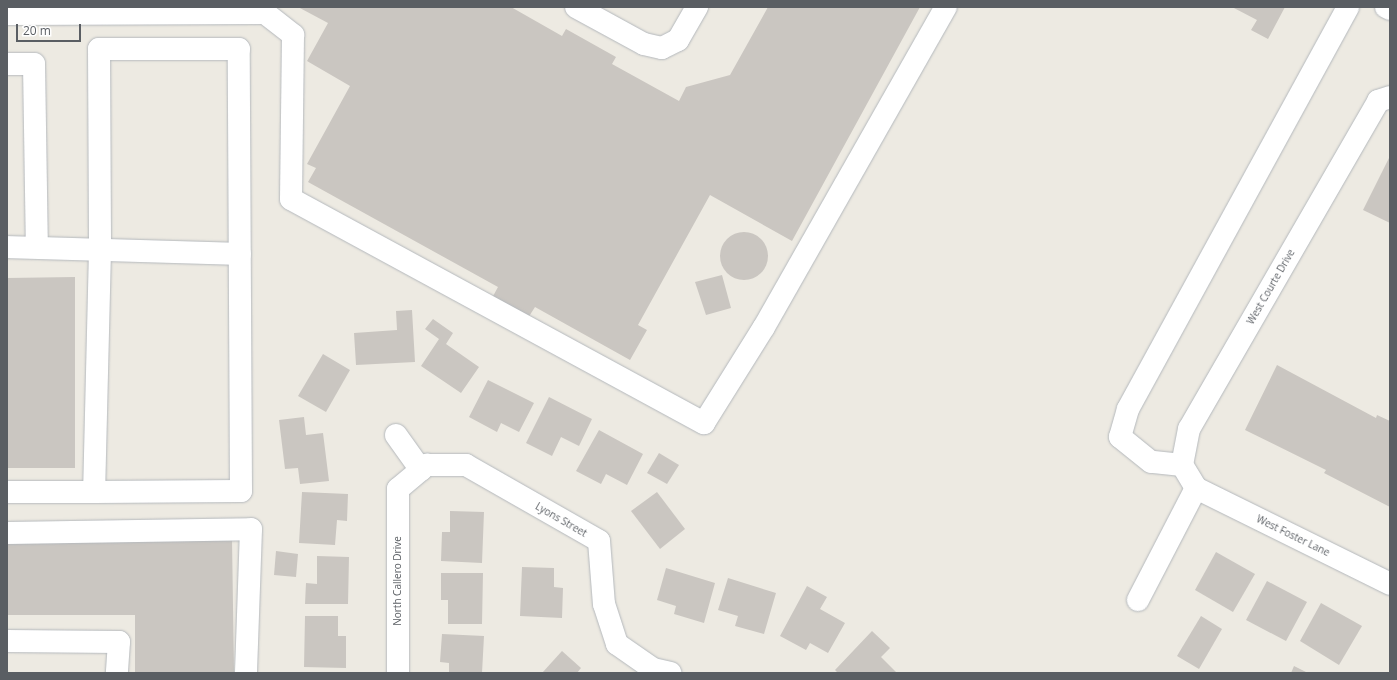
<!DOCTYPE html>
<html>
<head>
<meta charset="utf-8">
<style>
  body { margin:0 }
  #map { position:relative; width:1397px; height:680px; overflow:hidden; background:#edeae2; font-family:"Open Sans",sans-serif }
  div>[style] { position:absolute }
  .building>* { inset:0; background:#cac6c1 }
  .round { border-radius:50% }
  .roads { filter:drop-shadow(0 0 1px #b4b8bc) drop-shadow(0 0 1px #b4b8bc) }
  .minor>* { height:22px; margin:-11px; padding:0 11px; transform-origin:11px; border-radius:11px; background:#fff }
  span { translate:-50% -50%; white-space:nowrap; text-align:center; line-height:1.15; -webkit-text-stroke:3px #fff; paint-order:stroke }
  .street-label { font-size:10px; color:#5a5e63 }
  .frame { position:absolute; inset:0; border:8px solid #5a5e63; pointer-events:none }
  .scale { position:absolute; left:16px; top:24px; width:65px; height:18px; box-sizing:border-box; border:2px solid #5a5e63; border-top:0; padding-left:5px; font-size:12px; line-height:14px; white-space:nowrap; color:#5a5e63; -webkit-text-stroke:3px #fff; paint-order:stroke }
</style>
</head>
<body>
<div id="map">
  <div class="building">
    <i style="clip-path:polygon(298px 7px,511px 7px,562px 36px,566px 29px,616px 57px,612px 64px,679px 101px,686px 87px,730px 75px,768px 7px,920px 7px,792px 241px,710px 195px,638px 325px,647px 330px,630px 360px,535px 307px,528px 318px,492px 298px,498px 287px,308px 182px,316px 168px,307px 164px,350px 86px,307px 61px,328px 23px)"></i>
    <i style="clip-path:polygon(1232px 7px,1285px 7px,1268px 39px,1251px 30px,1257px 20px)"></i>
    <i style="clip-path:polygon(1390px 156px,1390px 223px,1363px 210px)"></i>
    <i class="round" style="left:720px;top:232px;width:48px;height:48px"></i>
    <i style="clip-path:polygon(722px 275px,731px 308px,706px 315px,695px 282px)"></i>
    <i style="clip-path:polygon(75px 277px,75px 468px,7px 468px,7px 278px)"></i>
    <i style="clip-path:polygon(412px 310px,415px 362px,356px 365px,354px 333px,397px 330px,396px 311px)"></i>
    <i style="clip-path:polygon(433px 319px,453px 333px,446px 344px,479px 367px,461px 393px,421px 366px,439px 339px,425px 329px)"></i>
    <i style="clip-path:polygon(323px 354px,350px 370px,326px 412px,298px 396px)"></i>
    <i style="clip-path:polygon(1277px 365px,1376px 418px,1377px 415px,1390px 421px,1390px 507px,1324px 473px,1326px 470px,1245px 430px)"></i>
    <i style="clip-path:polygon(488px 380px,534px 403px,519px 432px,501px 423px,497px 432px,469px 417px)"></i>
    <i style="clip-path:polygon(549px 397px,592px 419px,579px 446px,561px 437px,552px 456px,526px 443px)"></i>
    <i style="clip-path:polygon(304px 417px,306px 435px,323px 433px,329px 481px,300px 484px,298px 468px,285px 469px,279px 420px)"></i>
    <i style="clip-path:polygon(599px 430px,643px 454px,627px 485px,606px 474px,601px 484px,576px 471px)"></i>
    <i style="clip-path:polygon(659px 453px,679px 465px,667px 484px,647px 473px)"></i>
    <i style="clip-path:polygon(302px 492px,348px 494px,347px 521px,337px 520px,335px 545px,299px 543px)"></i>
    <i style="clip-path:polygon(657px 492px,685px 529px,660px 549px,631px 511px)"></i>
    <i style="clip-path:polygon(450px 511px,484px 512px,482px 563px,441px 561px,442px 532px,450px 532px)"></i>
    <i style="clip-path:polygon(232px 539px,234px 673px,135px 673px,135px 615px,7px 615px,7px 541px)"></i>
    <i style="clip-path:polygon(276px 551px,298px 554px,296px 577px,274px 575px)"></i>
    <i style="clip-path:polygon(1216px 552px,1255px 574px,1233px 612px,1195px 590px)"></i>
    <i style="clip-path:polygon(317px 556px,349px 557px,348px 604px,305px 604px,306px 583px,317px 584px)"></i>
    <i style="clip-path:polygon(522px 567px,554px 568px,554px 587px,563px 588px,562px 618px,520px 616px)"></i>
    <i style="clip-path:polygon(666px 568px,715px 583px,704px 623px,674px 614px,676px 606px,657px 600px)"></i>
    <i style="clip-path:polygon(441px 573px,483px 573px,482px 624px,448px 624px,448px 600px,441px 600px)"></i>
    <i style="clip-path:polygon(728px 578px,776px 593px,764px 634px,735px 626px,738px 616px,718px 610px)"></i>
    <i style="clip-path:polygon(1267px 581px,1307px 602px,1286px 641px,1246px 620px)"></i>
    <i style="clip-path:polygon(807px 586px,827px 597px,820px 609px,845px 623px,828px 653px,810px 643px,806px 650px,780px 636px)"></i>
    <i style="clip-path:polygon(1321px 603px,1362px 626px,1339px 665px,1300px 641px)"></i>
    <i style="clip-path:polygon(305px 616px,338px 616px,338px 636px,346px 636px,346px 668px,304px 667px)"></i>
    <i style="clip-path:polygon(1201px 616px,1222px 629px,1199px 669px,1177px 656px)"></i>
    <i style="clip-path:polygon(872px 631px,890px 648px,881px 657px,897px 673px,838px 673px,835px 670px)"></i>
    <i style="clip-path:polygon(442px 634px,484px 636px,482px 673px,449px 673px,449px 663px,440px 662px)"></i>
    <i style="clip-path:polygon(562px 651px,581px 668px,577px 673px,542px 673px)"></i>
    <i style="clip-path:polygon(1294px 666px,1308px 673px,1291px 673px)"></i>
  </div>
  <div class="roads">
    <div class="minor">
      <i style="left:576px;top:7px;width:77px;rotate:28.6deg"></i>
      <i style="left:644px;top:44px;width:18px;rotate:13deg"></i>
      <i style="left:662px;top:48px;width:18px;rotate:-27deg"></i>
      <i style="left:678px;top:40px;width:38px;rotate:-60deg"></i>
      <i style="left:1386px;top:7px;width:4px;rotate:27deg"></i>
      <i style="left:7px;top:14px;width:258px;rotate:-0.2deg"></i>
      <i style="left:265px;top:13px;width:36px;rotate:38deg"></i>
      <i style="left:293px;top:35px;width:164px;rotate:90.7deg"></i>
      <i style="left:291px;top:199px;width:470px;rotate:28.5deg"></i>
      <i style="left:704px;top:423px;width:113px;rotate:-58deg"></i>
      <i style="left:764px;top:327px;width:368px;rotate:-60.4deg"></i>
      <i style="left:7px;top:64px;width:27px"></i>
      <i style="left:34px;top:64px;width:183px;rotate:89.1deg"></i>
      <i style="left:7px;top:247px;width:233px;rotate:1.7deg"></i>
      <i style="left:396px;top:435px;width:43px;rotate:54.5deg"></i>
      <i style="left:1182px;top:465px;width:31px;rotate:-174deg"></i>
      <i style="left:1151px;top:462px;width:40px;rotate:-141deg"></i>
      <i style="left:1120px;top:437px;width:29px;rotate:-74deg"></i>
      <i style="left:1128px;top:409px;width:458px;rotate:-61.3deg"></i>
      <i style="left:1196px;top:488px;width:27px;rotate:-121deg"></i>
      <i style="left:1182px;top:465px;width:37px;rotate:-79deg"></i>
      <i style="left:1189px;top:429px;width:379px;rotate:-60deg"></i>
      <i style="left:1378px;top:101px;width:13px;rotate:-18deg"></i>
      <i style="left:1196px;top:488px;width:216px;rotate:26.3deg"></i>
      <i style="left:7px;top:492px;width:87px"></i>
      <i style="left:94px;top:492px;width:147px;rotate:-0.4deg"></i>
      <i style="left:241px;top:491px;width:442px;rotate:-90.3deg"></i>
      <i style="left:239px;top:49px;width:140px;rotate:180deg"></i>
      <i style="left:99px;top:49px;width:201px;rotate:89.7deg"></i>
      <i style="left:100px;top:250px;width:242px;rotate:91.4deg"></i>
      <i style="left:7px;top:533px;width:244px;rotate:-0.9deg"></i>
      <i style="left:251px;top:529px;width:144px;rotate:92deg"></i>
      <i style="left:1138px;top:600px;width:126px;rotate:-62.6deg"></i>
      <i style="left:7px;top:641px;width:112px;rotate:0.5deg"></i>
      <i style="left:119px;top:642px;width:31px;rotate:94deg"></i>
      <i style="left:398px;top:673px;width:184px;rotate:-90deg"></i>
      <i style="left:398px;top:489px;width:38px;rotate:-40deg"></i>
      <i style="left:427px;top:465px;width:39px"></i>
      <i style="left:466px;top:465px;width:153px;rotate:29.7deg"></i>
      <i style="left:599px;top:541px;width:63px;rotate:85.5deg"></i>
      <i style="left:604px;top:604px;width:42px;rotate:72deg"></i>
      <i style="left:617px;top:644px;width:44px;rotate:34.8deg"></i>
      <i style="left:653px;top:669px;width:18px;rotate:13deg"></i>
    </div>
  </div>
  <div class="street-label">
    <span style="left:1271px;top:287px;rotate:-60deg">West Courte Drive</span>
    <span style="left:561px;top:520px;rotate:30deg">Lyons Street</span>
    <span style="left:1293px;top:536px;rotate:26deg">West Foster Lane</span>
    <span style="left:398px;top:581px;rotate:-90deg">North Callero Drive</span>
  </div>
  <div class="frame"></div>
  <div class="scale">20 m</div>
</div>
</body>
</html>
